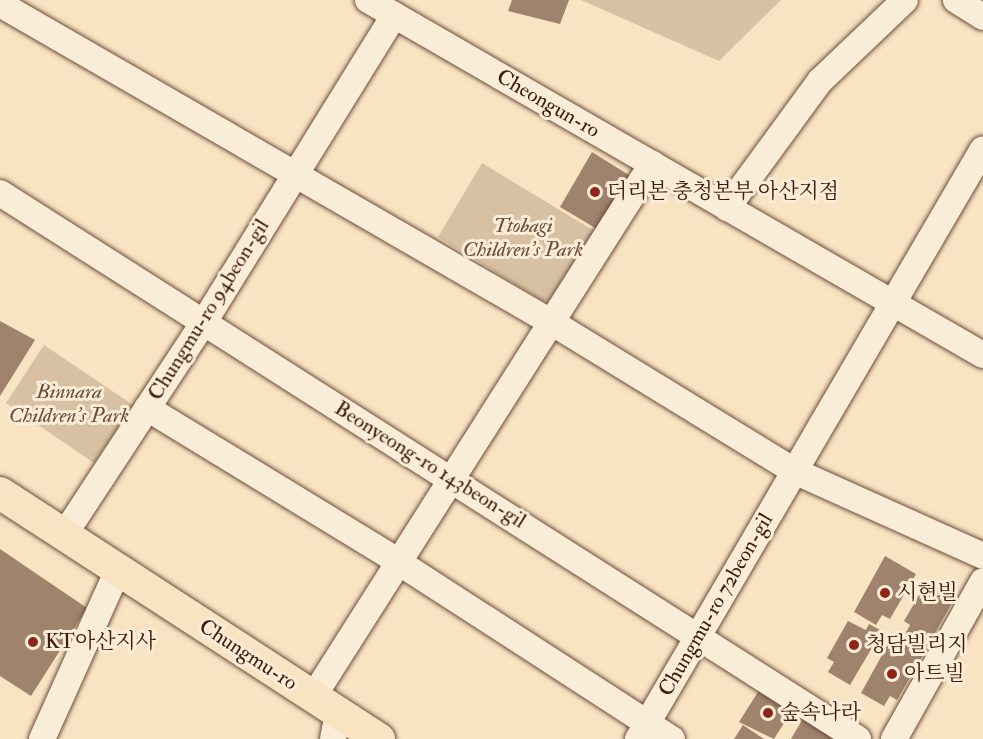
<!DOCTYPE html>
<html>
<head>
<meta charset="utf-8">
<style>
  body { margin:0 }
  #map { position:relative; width:983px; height:739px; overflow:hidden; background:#f8e3c2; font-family:"IM FELL Double Pica","Noto Serif KR",serif }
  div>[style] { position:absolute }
  .green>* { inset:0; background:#d8c1a3 }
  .building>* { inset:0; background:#9f836c }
  .roads { filter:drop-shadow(0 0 2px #6c4d3b) drop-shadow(0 0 2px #6c4d3b) }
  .minor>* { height:26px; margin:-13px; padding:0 13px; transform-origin:13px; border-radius:13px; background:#faedd7 }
  .major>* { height:32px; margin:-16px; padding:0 16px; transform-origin:16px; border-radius:16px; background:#f8e3c2 }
  .dots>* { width:16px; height:16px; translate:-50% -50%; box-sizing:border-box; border:3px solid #faedd7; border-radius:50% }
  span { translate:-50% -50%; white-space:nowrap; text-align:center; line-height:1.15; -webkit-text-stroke:6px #faedd7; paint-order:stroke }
  .street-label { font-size:21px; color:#3e1b0e }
  .poi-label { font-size:21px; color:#3e1b0e }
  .left { translate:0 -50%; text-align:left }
  .park-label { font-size:21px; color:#6c4d3b; font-style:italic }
</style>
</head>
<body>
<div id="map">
  <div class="green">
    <i style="clip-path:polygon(581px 0,781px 0,719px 61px)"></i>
    <i style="clip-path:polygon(482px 163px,596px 232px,555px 299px,543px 301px,438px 237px)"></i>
    <i style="clip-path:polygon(44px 345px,133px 405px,94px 463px,6px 403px)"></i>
  </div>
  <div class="building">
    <i style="clip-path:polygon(512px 0,569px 0,560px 24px,508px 11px)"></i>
    <i style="clip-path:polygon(592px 152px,632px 177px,597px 229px,560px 207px)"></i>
    <i style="clip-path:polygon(0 321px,35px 340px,0 396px)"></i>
    <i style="clip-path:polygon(0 549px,87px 608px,31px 696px,0 676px)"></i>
    <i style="clip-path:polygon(885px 556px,916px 574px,890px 619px,882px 615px,876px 625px,854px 612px)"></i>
    <i style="clip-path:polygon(926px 583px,956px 596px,927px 647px,905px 634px,910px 625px,904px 621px)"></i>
    <i style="clip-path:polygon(848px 621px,866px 630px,869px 624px,882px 631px,850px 685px,828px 672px,834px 662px,827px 658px)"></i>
    <i style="clip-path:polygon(892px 637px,923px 655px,897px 700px,890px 696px,884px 706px,861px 693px)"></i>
    <i style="clip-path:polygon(763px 684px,796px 704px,774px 739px,739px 722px)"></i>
    <i style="clip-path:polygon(807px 712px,836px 739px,791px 739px)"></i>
    <i style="clip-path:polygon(743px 725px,764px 739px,734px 739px)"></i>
  </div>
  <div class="roads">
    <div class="minor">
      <i style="left:368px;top:0;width:710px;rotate:30deg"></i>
      <i style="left:956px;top:0;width:32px;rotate:32deg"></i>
      <i style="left:0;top:4px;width:636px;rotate:29.99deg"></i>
      <i style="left:551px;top:322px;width:285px;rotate:31.5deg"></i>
      <i style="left:794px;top:471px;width:207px;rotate:24.2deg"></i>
      <i style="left:0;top:193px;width:1017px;rotate:32.47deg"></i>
      <i style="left:727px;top:208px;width:157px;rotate:-53.8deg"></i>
      <i style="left:820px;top:81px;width:117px;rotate:-43.6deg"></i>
      <i style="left:147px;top:408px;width:284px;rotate:31.4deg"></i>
      <i style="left:389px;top:556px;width:337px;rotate:32.9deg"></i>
      <i style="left:64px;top:535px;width:255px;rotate:-56.7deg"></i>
      <i style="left:204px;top:322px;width:361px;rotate:-58.2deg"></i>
      <i style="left:313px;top:697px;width:632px;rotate:-57.54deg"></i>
      <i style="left:42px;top:739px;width:185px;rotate:-65.8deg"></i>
      <i style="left:333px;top:739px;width:26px;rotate:-79deg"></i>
      <i style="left:638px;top:739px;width:683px;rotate:-59.68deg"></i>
      <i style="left:894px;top:739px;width:181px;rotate:-60.6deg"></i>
    </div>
    <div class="major">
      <i style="left:0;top:493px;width:452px;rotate:33deg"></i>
    </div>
  </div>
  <div class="dots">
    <i style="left:595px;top:192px;background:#8f2418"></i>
    <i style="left:885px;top:593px;background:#8f2418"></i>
    <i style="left:33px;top:642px;background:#8f2418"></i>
    <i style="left:854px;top:645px;background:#8f2418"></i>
    <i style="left:892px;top:674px;background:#8f2418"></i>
    <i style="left:768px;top:713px;background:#8f2418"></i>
  </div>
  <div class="street-label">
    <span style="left:548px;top:104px;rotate:30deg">Cheongun-ro</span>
    <span style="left:209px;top:310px;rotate:-58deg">Chungmu-ro 94beon-gil</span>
    <span style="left:430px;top:465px;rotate:32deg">Beonyeong-ro 143beon-gil</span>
    <span style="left:716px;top:605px;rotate:-60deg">Chungmu-ro 72beon-gil</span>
    <span style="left:248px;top:655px;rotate:33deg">Chungmu-ro</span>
  </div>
  <div class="poi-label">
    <span class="left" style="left:607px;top:192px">더리본 충청본부 아산지점</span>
    <span class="left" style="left:897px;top:593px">시현빌</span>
    <span class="left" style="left:45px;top:642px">KT아산지사</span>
    <span class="left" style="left:866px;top:645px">청담빌리지</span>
    <span class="left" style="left:904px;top:674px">아트빌</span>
    <span class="left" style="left:780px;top:713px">숲속나라</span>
  </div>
  <div class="park-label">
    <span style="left:523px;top:238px">Ttobagi<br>Children's Park</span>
    <span style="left:69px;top:404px">Binnara<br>Children's Park</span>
  </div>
</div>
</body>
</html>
